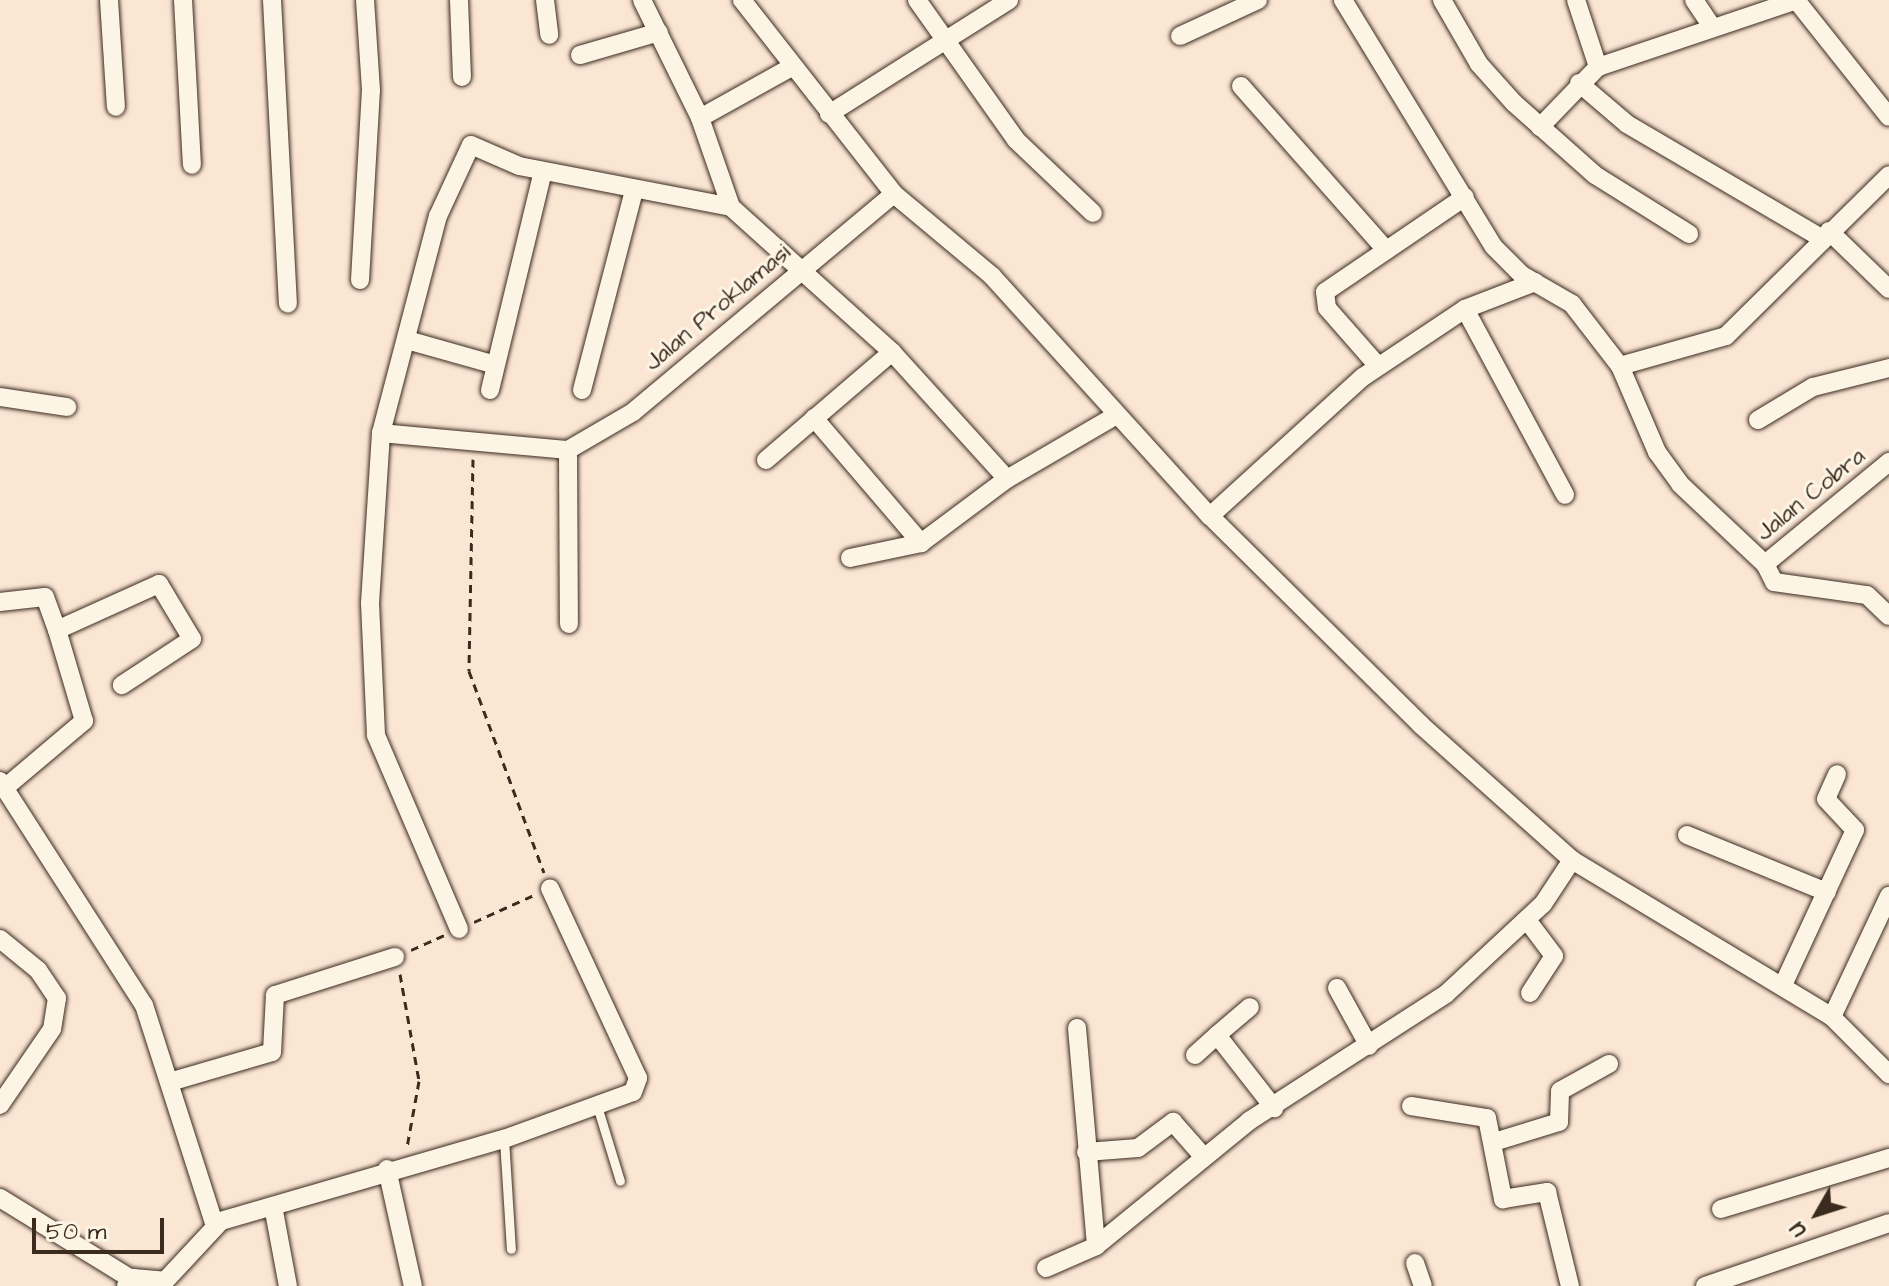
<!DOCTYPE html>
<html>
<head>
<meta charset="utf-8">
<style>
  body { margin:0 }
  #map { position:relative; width:1889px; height:1286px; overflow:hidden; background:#fbe6d4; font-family:"Architects Daughter",sans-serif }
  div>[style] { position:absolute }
  .path>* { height:3px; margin-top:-1.5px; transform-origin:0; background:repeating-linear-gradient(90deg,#3b2a1e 0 8px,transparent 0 14px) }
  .roads { filter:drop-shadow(0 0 2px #3b2a1e) drop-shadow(0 0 2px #3b2a1e) }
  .service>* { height:9px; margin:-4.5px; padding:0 4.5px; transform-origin:4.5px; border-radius:4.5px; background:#fcf5e5 }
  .minor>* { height:18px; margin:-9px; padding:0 9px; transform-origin:9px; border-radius:9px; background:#fcf5e5 }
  span { translate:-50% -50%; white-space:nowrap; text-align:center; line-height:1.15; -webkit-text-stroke:6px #fcf5e5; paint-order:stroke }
  .street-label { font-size:24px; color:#3b2a1e }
  .north { position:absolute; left:1777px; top:1174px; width:80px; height:80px; -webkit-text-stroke:6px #fcf5e5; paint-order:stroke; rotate:231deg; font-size:22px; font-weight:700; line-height:32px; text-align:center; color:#3b2a1e }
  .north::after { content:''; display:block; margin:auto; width:28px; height:36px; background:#3b2a1e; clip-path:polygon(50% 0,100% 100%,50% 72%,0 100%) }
  .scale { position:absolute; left:32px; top:1218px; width:132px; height:36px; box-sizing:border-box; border:4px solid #3b2a1e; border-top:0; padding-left:10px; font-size:24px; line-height:28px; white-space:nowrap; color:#3b2a1e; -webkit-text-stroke:6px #fcf5e5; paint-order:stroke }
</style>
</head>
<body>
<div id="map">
  <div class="path">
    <i style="left:473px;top:459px;width:212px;rotate:91.1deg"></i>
    <i style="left:469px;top:671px;width:215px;rotate:69.6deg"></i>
    <i style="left:474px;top:922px;width:68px;rotate:-24.3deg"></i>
    <i style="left:411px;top:950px;width:37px;rotate:-24deg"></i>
    <i style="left:400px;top:974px;width:109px;rotate:79.9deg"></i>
    <i style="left:419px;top:1081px;width:67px;rotate:100.3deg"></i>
  </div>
  <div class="roads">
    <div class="service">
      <i style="left:598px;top:1109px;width:75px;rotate:73deg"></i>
      <i style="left:504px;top:1139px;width:110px;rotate:86.4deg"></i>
    </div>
    <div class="minor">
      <i style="left:109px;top:0;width:107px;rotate:86.3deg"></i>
      <i style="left:183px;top:0;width:165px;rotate:86.9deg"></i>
      <i style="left:272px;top:0;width:304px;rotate:87deg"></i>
      <i style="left:459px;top:0;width:77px;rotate:87.8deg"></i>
      <i style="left:545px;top:0;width:35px;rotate:83deg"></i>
      <i style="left:642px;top:0;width:131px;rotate:63.8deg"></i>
      <i style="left:700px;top:118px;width:94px;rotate:70.8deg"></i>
      <i style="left:742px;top:0;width:246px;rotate:51.9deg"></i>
      <i style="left:894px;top:194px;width:128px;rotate:39.9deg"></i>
      <i style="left:992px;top:276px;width:324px;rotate:47.8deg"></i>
      <i style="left:1210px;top:516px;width:297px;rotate:44.7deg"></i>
      <i style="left:1421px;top:725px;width:203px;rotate:41.8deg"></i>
      <i style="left:1572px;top:860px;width:304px;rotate:31.1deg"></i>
      <i style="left:1832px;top:1017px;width:81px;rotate:45deg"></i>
      <i style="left:917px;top:0;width:171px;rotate:54.7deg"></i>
      <i style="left:1016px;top:140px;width:106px;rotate:43.5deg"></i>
      <i style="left:1343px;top:0;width:289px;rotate:58.6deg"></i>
      <i style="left:1494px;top:247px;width:40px;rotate:45deg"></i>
      <i style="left:1522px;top:275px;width:58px;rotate:30.1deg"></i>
      <i style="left:1572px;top:304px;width:78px;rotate:52.3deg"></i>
      <i style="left:1620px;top:366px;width:94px;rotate:66.7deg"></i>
      <i style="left:1657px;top:452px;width:39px;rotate:54deg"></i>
      <i style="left:1680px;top:484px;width:117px;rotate:43.3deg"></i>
      <i style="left:1442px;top:0;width:74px;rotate:60deg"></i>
      <i style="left:1479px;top:64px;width:52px;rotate:48.1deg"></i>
      <i style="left:1514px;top:103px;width:108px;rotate:41.6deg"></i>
      <i style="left:1595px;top:175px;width:111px;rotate:32.1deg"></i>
      <i style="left:1576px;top:0;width:71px;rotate:71.8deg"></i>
      <i style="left:1694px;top:0;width:29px;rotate:56deg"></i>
      <i style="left:1796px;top:0;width:149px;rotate:51.5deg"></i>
      <i style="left:1180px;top:36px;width:86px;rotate:-24.8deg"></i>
      <i style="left:580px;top:55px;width:82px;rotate:-16.2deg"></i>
      <i style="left:1579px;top:83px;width:63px;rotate:40.5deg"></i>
      <i style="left:1627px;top:124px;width:225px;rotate:30.4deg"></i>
      <i style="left:1241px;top:86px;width:217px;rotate:48.5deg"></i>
      <i style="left:829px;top:114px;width:213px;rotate:-32.3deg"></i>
      <i style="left:700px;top:118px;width:103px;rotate:-29.1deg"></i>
      <i style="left:1540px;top:127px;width:83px;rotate:-46deg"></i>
      <i style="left:1598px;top:67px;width:210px;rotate:-18.6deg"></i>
      <i style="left:1829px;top:231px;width:83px;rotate:44deg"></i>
      <i style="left:360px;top:280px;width:190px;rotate:-86.7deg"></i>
      <i style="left:371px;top:90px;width:90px;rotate:-93.8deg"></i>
      <i style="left:1465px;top:309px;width:211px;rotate:61.7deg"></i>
      <i style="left:407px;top:340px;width:88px;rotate:15.8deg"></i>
      <i style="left:1378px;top:366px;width:77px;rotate:-131.3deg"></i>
      <i style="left:1327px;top:308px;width:16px;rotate:-97deg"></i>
      <i style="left:1325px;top:292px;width:169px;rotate:-34.2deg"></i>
      <i style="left:1620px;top:366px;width:110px;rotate:-15.8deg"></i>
      <i style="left:1726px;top:336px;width:229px;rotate:-44.6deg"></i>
      <i style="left:490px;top:390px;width:225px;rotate:-76.4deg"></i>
      <i style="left:582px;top:390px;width:206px;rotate:-75.4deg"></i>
      <i style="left:0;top:397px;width:68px;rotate:8.5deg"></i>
      <i style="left:814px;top:418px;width:165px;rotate:49.4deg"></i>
      <i style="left:1758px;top:420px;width:64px;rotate:-31deg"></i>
      <i style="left:1813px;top:387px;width:78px;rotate:-14deg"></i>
      <i style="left:381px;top:433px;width:224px;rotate:-75.3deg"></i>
      <i style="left:438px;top:216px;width:78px;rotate:-65.1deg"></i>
      <i style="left:471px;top:145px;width:52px;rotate:23.6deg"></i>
      <i style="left:519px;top:166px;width:216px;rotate:10.9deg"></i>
      <i style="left:731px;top:207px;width:217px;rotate:42deg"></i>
      <i style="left:892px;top:352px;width:171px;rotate:47.8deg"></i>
      <i style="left:1007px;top:479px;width:125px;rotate:-30.3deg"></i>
      <i style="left:568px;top:450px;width:75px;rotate:-30.3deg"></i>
      <i style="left:633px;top:412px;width:340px;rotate:-39.9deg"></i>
      <i style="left:568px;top:450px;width:174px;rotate:89.7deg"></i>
      <i style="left:766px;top:460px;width:166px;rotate:-40.6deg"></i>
      <i style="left:1210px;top:516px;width:207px;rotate:-42.3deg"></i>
      <i style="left:1363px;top:377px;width:123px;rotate:-33.7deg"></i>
      <i style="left:1465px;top:309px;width:75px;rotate:-21.1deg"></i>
      <i style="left:850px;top:558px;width:73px;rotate:-11.9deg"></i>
      <i style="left:921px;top:543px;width:107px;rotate:-36.7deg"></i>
      <i style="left:1765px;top:564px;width:161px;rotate:-39.4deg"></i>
      <i style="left:1765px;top:564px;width:20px;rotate:63deg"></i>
      <i style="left:1774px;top:582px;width:94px;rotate:8deg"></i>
      <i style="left:1867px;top:595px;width:30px;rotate:44deg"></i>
      <i style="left:0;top:602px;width:45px;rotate:-6.3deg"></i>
      <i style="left:45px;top:597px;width:35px;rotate:70deg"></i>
      <i style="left:57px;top:630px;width:112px;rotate:-24.3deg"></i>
      <i style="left:159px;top:584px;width:64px;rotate:59deg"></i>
      <i style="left:192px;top:639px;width:84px;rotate:146.7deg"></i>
      <i style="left:0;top:781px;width:266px;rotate:57.3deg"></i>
      <i style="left:144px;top:1005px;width:229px;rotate:72.2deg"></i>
      <i style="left:214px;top:1223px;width:302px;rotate:-16.2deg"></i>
      <i style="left:504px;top:1139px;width:137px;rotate:-20deg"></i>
      <i style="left:633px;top:1092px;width:15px;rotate:-70deg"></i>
      <i style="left:638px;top:1078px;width:209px;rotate:-114.9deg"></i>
      <i style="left:7px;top:786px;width:101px;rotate:-40.2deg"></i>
      <i style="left:84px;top:721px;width:95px;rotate:-106.5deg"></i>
      <i style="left:1687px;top:835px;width:151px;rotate:22.2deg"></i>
      <i style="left:1527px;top:920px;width:45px;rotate:53.1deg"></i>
      <i style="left:1554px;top:956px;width:44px;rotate:123deg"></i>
      <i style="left:459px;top:929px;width:211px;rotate:-113.2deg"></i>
      <i style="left:376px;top:735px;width:132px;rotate:-92.6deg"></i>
      <i style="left:370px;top:603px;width:170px;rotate:-86.3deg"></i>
      <i style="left:381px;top:433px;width:188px;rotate:5.2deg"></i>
      <i style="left:0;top:939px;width:49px;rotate:39.2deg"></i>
      <i style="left:38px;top:970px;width:34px;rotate:56deg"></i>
      <i style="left:57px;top:998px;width:31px;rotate:99deg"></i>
      <i style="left:52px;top:1029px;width:92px;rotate:124.4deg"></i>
      <i style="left:1783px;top:985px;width:171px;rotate:-65.1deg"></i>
      <i style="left:1855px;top:830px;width:42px;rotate:-133.1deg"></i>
      <i style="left:1826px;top:799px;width:27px;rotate:-66deg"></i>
      <i style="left:1337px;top:988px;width:66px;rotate:61.1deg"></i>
      <i style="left:1832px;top:1017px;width:134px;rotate:-64.8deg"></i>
      <i style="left:1077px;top:1028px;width:219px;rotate:85deg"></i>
      <i style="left:1217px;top:1035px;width:43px;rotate:-40.3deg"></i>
      <i style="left:1195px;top:1055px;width:30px;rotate:-42deg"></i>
      <i style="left:1217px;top:1035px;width:93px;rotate:52deg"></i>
      <i style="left:173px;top:1081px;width:103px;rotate:-16.3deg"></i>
      <i style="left:272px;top:1052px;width:57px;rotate:-87deg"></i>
      <i style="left:275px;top:995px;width:126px;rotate:-17.6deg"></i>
      <i style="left:1411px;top:1106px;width:77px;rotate:9deg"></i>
      <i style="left:1487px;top:1118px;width:83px;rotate:78.8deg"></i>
      <i style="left:1503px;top:1199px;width:45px;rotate:-9deg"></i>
      <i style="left:1547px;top:1192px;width:97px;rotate:76.3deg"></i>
      <i style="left:1494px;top:1142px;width:68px;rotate:-17.1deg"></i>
      <i style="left:1559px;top:1122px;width:31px;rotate:-88deg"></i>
      <i style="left:1560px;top:1091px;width:56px;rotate:-28.9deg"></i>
      <i style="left:1086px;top:1152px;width:52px;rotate:-4.4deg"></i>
      <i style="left:1138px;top:1148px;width:44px;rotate:-36.6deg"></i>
      <i style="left:1173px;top:1122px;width:45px;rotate:48.6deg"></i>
      <i style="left:387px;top:1169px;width:120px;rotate:77.5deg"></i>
      <i style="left:0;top:1198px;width:154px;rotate:31.7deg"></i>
      <i style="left:273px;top:1206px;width:81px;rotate:79.4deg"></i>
      <i style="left:1721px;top:1209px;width:176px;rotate:-16.9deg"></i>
      <i style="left:1415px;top:1263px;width:24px;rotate:71deg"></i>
      <i style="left:1046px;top:1268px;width:55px;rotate:-23.7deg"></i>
      <i style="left:1096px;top:1246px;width:198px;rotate:-39.2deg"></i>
      <i style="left:1249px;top:1121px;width:234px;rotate:-32.8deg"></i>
      <i style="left:1446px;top:994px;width:132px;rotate:-42.9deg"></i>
      <i style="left:1543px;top:904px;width:53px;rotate:-56.6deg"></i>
      <i style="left:126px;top:1286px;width:11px;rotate:-49deg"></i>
      <i style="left:133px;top:1278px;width:32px;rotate:5deg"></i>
      <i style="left:165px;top:1281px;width:81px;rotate:-47deg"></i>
      <i style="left:1705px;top:1286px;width:194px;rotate:-18.9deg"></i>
    </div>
  </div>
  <div class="street-label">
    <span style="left:718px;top:308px;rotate:-40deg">Jalan Proklamasi</span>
    <span style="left:1811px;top:495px;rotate:-39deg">Jalan Cobra</span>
  </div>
  <div class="north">U</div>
  <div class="scale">50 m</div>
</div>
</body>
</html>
